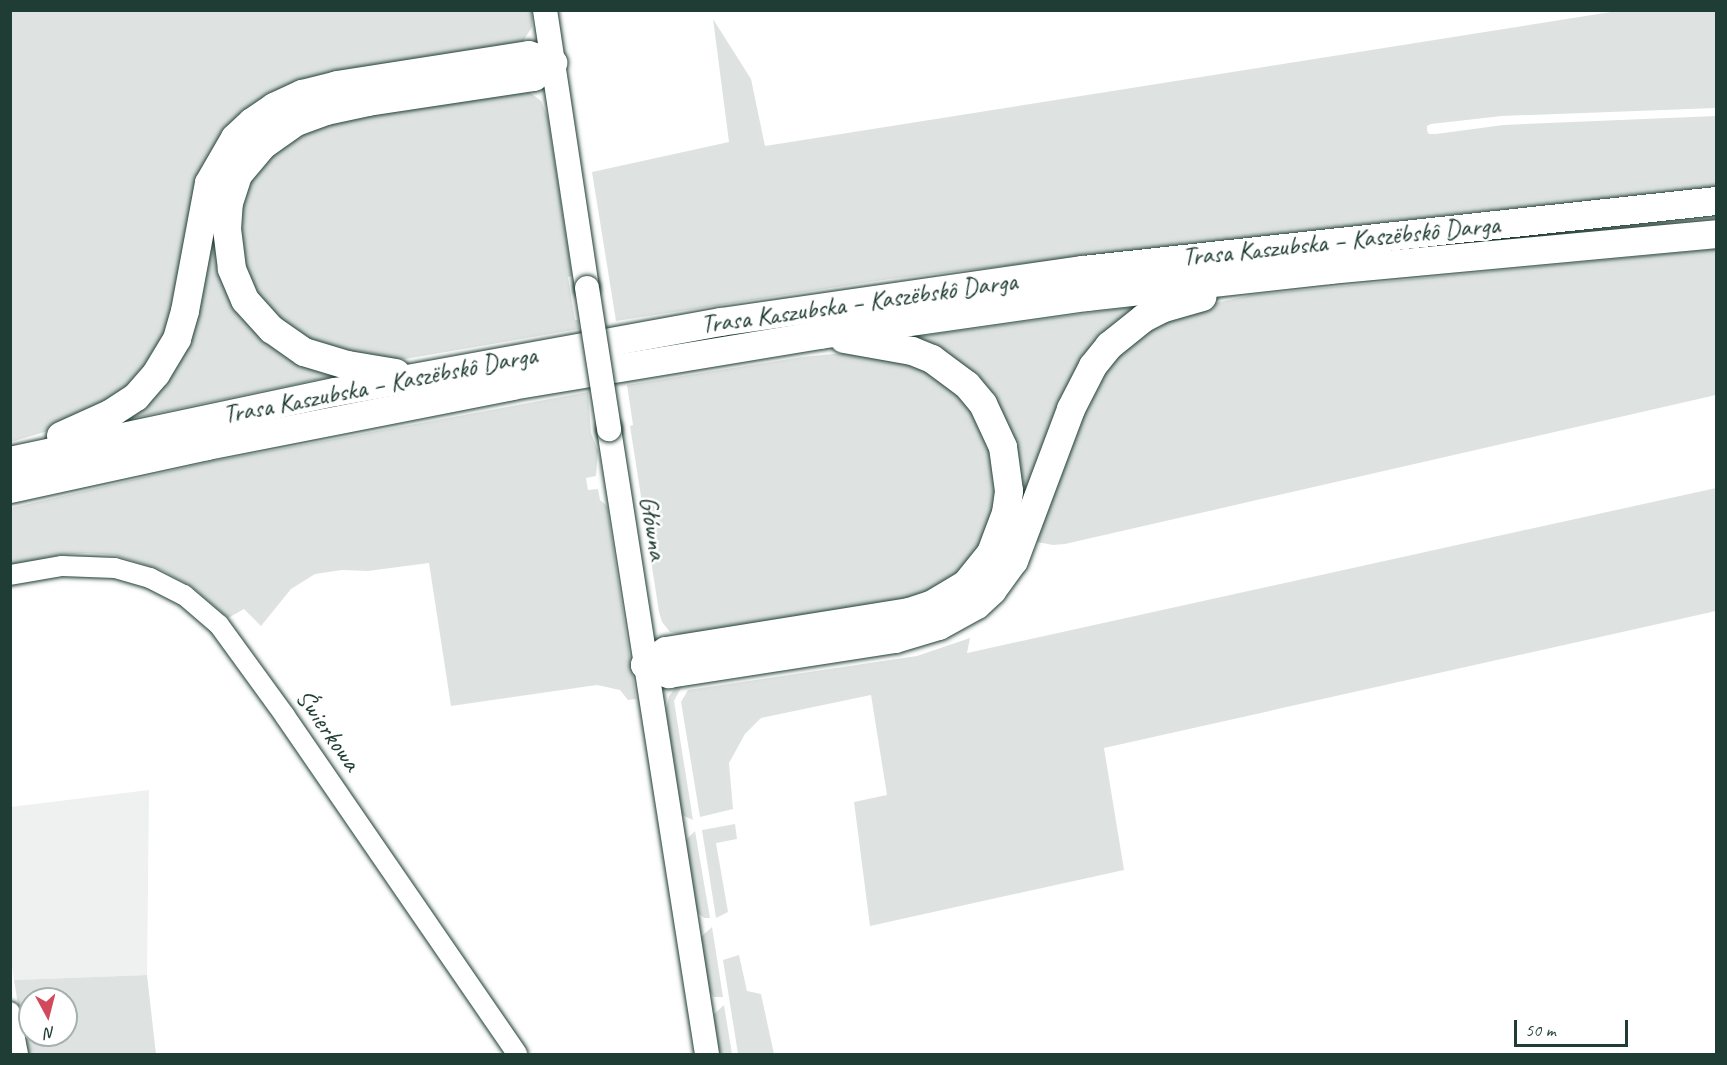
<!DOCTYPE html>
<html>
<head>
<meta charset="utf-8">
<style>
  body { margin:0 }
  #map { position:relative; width:1727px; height:1065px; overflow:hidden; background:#fff; font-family:Caveat,sans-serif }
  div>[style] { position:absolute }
  .built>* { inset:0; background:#eef1f0 }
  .green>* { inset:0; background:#dee3e2 }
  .roads { filter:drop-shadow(0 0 2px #1f3d34) drop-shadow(0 0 2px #1f3d34) }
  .minor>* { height:20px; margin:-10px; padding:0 10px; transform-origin:10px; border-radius:10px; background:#fff }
  .major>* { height:24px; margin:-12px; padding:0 12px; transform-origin:12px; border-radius:12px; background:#fff }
  .highway>* { height:28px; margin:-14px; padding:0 14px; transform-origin:14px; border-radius:14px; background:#fff }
  .bridges { filter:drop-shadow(0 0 2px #1f3d34) drop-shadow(0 0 2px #1f3d34) }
  .major-bridge>* { height:24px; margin:-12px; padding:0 12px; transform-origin:12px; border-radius:12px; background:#fff }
  span { translate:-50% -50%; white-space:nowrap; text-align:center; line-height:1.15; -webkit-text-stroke:5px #fff; paint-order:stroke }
  .street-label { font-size:26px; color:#1f3d34 }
  .frame { position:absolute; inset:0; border:12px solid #1f3d34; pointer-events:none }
  .north { position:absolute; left:18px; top:987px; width:60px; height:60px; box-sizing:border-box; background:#fff; border:2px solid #a5b1ae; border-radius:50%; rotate:173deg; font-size:16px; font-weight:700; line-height:24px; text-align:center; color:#1f3d34 }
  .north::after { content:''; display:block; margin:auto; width:21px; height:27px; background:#d1495b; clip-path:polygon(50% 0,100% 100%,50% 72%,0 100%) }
  .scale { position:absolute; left:1514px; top:1020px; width:114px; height:27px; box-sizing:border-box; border:3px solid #1f3d34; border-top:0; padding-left:8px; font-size:18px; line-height:21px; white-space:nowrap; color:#1f3d34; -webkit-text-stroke:4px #fff; paint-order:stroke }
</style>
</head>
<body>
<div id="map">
  <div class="built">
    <i style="clip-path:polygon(149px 790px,147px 975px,14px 980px,10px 952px,10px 807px)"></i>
  </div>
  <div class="green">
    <i style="clip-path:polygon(532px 10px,532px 27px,522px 43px,264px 102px,170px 333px,144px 374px,88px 419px,11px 442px,10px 11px)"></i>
    <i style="clip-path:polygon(1617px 11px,1716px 11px,1716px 108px,1502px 116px,1431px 124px,1427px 126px,1427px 131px,1429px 134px,1436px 134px,1503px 125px,1716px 116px,1716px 190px,1485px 211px,890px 279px,616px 321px,592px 172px,729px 142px,713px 19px,751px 79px,765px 146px)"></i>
    <i style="clip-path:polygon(527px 90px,541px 101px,548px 118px,572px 276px,568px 277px,575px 320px,578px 320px,579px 329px,405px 359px,376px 360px,351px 359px,276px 324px,240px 264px,243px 188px,266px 154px,316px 124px)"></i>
    <i style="clip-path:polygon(285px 118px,217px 242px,315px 370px,334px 376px,124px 420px,144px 402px,214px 198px)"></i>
    <i style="clip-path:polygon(1716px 249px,1716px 395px,1065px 544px,1053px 545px,1032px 541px,1093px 380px,1129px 340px,1201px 306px,1252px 295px)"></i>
    <i style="clip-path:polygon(1146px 305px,1124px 322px,1010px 551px,979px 583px,1012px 445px,907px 338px)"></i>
    <i style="clip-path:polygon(854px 352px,904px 359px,952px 384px,988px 431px,999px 502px,971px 566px,919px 599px,687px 635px,670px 632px,662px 622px,659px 612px,630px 426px,633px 425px,627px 385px,802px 357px)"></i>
    <i style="clip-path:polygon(588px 392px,591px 433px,598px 451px,596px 476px,586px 478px,588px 490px,598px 489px,600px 500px,607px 506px,636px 699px,628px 700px,620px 690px,597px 685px,451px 706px,429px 563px,368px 571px,342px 570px,315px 574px,291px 589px,261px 626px,244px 609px,228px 618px,191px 586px,162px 570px,114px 555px,87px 553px,59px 555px,11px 565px,11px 508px,209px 462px)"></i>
    <i style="clip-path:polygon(1716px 488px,1716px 611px,1104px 748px,1124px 870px,870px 926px,854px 802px,887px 795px,871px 695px,761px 718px,745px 734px,729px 763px,733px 809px,700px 817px,681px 702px,688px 690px,917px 656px,970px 638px,967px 653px)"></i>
    <i style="clip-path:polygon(684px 682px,674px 701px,693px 820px,682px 815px,666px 710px,669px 696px,676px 687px)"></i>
    <i style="clip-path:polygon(735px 824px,737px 839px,716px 843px,728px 912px,716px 918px,702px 830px)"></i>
    <i style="clip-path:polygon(695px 831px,710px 918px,704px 918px,697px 912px,686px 840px)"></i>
    <i style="clip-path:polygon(712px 927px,723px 997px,714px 997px,709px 991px,701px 937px)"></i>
    <i style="clip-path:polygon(739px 955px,747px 991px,761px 994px,774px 1054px,738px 1054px,723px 960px)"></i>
    <i style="clip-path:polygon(evenodd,147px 975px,156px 1054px,26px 1054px,14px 980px,147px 975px,30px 999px,66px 999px,66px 1035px,30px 1035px,30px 999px)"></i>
    <i style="clip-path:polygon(724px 1005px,732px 1054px,720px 1054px,713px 1015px)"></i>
  </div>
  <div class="roads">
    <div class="minor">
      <i style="left:10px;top:575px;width:53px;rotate:-9.8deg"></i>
      <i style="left:62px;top:566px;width:53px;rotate:2.2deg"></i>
      <i style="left:115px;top:568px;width:36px;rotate:16deg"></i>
      <i style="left:150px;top:578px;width:38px;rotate:27deg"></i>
      <i style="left:184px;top:595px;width:46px;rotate:40.6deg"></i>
      <i style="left:219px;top:625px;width:112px;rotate:54deg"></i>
      <i style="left:285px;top:716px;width:410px;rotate:55.5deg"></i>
      <i style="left:10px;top:1012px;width:43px;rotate:79.2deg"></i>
    </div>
    <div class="major">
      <i style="left:545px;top:10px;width:281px;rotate:81.4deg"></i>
      <i style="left:609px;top:429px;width:633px;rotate:81.09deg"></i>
    </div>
    <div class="highway">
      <i style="left:396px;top:373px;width:50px;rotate:-170.7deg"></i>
      <i style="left:347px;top:365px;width:45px;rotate:-163.2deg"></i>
      <i style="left:304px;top:352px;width:39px;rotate:-145deg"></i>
      <i style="left:272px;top:330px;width:40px;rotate:-132deg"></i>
      <i style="left:245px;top:300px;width:34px;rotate:-113deg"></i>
      <i style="left:232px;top:269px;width:40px;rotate:-97.1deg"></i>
      <i style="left:227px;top:229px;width:26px;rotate:-86deg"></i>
      <i style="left:229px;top:203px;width:29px;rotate:-72deg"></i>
      <i style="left:238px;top:175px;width:38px;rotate:-50deg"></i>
      <i style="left:262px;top:146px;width:42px;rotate:-35.2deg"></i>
      <i style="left:296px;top:122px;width:32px;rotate:-20deg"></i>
      <i style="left:326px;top:111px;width:43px;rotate:-12.1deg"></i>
      <i style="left:368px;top:102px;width:168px;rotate:-8.6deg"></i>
      <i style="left:534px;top:77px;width:24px;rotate:-36deg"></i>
      <i style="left:61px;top:436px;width:54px;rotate:-24.2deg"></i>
      <i style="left:110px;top:414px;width:31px;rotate:-33deg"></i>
      <i style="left:136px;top:397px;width:30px;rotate:-49deg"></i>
      <i style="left:156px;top:374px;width:41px;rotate:-59deg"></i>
      <i style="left:177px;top:339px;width:29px;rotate:-74deg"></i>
      <i style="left:185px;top:311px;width:130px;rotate:-79.4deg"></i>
      <i style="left:209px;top:183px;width:52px;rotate:-60deg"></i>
      <i style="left:235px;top:138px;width:23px;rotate:-43deg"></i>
      <i style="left:252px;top:122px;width:27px;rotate:-34deg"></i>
      <i style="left:274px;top:107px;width:31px;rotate:-25deg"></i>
      <i style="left:302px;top:94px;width:36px;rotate:-14deg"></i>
      <i style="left:337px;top:85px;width:194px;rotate:-8.9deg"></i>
      <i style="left:529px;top:55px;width:25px;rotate:18deg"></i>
      <i style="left:10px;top:461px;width:333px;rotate:-12deg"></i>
      <i style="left:336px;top:392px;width:391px;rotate:-10.3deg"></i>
      <i style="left:721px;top:322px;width:366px;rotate:-8.2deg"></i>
      <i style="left:1083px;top:270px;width:637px;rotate:-6.22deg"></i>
      <i style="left:10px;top:489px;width:202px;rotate:-12.3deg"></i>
      <i style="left:207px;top:446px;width:311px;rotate:-11.1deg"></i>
      <i style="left:512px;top:386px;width:312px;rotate:-9.4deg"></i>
      <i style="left:820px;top:335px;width:270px;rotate:-8.1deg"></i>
      <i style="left:1087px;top:297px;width:244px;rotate:-6.3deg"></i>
      <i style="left:1330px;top:270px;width:388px;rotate:-5.3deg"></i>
      <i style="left:645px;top:665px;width:26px;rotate:21deg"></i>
      <i style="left:669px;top:674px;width:229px;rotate:-8.8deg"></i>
      <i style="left:895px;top:639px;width:46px;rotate:-16.5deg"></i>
      <i style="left:939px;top:626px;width:43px;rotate:-28.9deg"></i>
      <i style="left:977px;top:605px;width:21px;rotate:-43deg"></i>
      <i style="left:992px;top:591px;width:37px;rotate:-54deg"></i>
      <i style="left:1014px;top:561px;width:162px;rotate:-69.4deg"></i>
      <i style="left:1071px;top:409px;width:48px;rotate:-62.9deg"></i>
      <i style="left:1093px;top:366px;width:26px;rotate:-51deg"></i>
      <i style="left:1109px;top:346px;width:45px;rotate:-38.7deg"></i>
      <i style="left:1144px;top:318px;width:22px;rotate:-27deg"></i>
      <i style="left:1164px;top:308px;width:40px;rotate:-16deg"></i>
      <i style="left:645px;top:665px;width:25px;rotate:-34deg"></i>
      <i style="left:666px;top:651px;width:246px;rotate:-9.1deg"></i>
      <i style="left:909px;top:612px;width:23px;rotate:-18deg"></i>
      <i style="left:931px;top:605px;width:41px;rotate:-31deg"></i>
      <i style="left:966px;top:584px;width:40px;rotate:-51deg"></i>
      <i style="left:991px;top:553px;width:43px;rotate:-69.4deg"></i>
      <i style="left:1006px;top:513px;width:22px;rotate:-82deg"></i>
      <i style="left:1009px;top:491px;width:44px;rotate:-97.8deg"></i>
      <i style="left:1003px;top:447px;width:47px;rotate:-114.9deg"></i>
      <i style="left:983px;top:404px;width:25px;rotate:-130deg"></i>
      <i style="left:967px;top:385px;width:44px;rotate:-143.4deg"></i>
      <i style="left:932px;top:359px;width:22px;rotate:-158deg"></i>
      <i style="left:912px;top:351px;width:69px;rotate:-170deg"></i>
    </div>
  </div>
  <div class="bridges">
    <div class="major-bridge">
      <i style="left:587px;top:288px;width:143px;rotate:81.1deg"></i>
    </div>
  </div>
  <div class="street-label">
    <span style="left:1341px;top:241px;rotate:-6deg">Trasa Kaszubska – Kaszëbskô Darga</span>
    <span style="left:859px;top:303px;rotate:-8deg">Trasa Kaszubska – Kaszëbskô Darga</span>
    <span style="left:380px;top:385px;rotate:-11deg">Trasa Kaszubska – Kaszëbskô Darga</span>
    <span style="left:653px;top:528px;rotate:81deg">Główna</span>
    <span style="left:328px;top:730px;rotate:55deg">Świerkowa</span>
  </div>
  <div class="frame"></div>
  <div class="north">N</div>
  <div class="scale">50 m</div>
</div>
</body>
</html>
